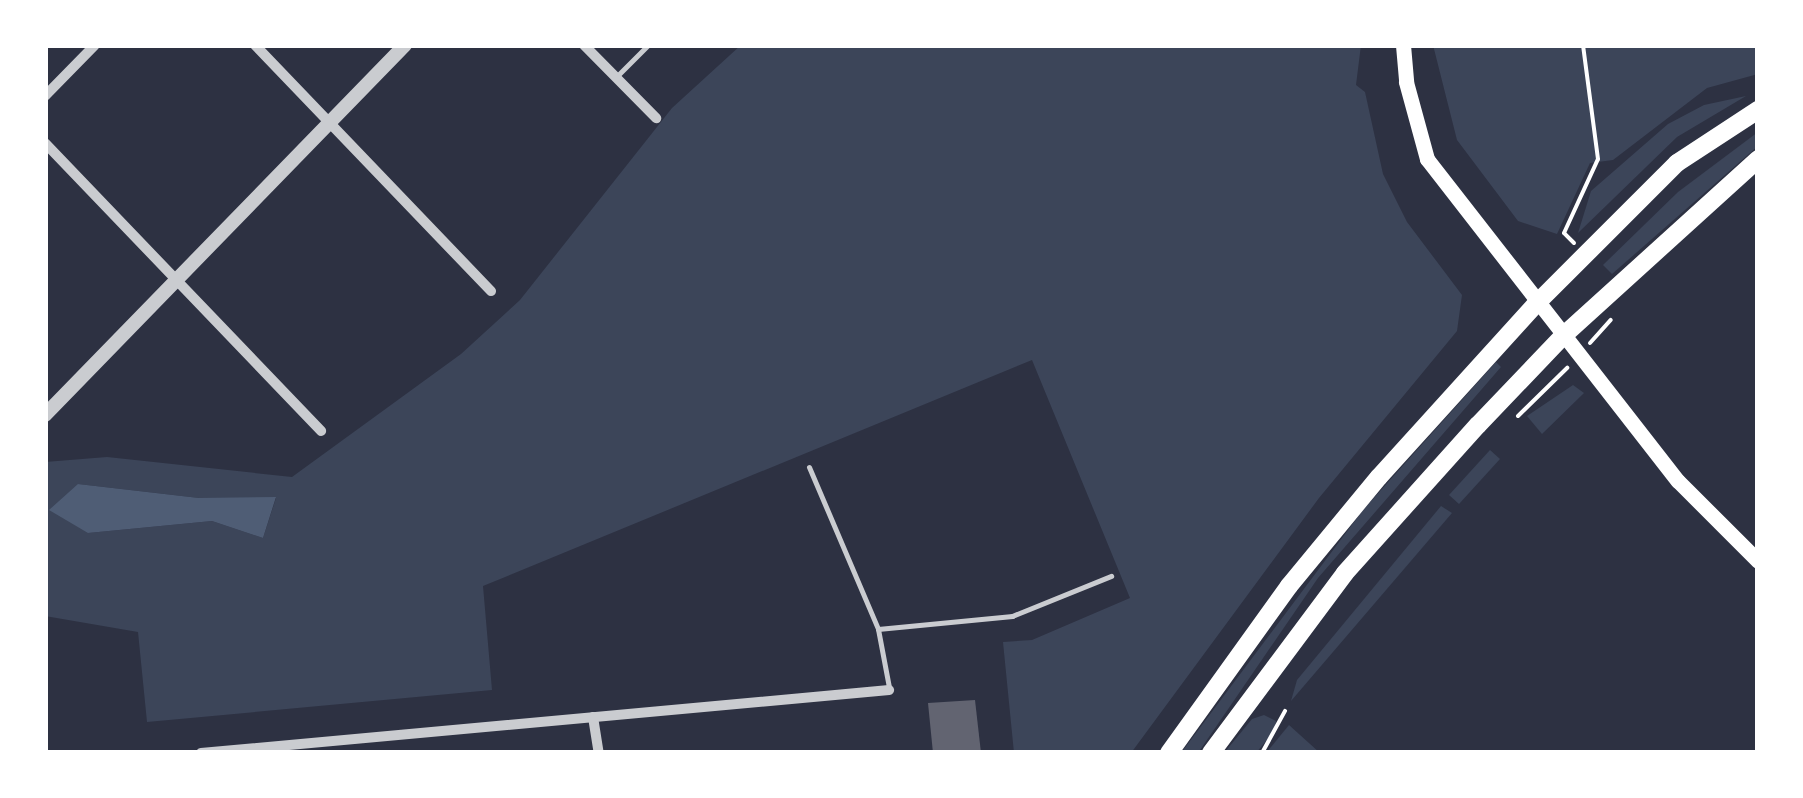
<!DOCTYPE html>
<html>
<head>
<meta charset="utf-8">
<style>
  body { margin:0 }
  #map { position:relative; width:1803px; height:798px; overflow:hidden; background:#2d3142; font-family:Figtree,sans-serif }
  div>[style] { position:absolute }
  .green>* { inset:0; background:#3c4559 }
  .water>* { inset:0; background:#4f5d75 }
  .building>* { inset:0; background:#626471 }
  .path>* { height:4px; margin:-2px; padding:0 2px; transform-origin:2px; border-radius:2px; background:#fff }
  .service>* { height:5px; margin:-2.5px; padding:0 2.5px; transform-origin:2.5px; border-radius:2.5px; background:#caccd0 }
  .minor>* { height:10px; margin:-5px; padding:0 5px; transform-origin:5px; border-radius:5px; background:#caccd0 }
  .tertiary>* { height:14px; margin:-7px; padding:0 7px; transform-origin:7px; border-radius:7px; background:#caccd0 }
  .secondary>* { height:15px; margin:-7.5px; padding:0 7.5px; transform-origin:7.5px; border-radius:7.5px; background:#fff }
  .primary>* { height:18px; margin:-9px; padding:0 9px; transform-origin:9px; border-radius:9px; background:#fff }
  span { translate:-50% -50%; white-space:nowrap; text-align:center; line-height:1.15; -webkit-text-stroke:10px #fff; paint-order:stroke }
  .frame { position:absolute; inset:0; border:48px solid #fff; pointer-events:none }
</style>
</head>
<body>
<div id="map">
  <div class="green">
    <i style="clip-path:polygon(evenodd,741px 45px,1361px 45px,1356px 85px,1365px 92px,1383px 174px,1407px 222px,1462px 295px,1457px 331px,1319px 498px,1131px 753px,1014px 753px,1003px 642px,1032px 640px,1130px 598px,1032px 360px,483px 586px,492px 690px,147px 722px,138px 632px,45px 616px,45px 462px,107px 457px,292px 477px,461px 354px,520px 300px,672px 108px,741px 45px,78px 484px,199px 498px,276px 498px,263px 538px,212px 521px,88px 533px,78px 484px)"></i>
    <i style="clip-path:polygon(1433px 45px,1758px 45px,1758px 74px,1707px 88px,1613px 160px,1590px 163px,1557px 234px,1518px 221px,1457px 140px)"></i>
    <i style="clip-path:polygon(1746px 96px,1677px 137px,1578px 233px,1591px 191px,1668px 124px,1704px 105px)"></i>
    <i style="clip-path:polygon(1758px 132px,1758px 146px,1612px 274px,1603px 265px,1678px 192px)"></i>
    <i style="clip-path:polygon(1496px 362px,1501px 367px,1318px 578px,1198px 753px,1181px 753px,1363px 510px)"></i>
    <i style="clip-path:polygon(1573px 385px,1584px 393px,1542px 434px,1527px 416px)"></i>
    <i style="clip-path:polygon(1490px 450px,1500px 459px,1459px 504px,1449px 495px)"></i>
    <i style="clip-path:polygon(1441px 506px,1452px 513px,1291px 701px,1297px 680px)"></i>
    <i style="clip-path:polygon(1264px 715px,1276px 721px,1275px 730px,1256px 753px,1224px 753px,1252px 719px)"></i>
    <i style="clip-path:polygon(1289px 725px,1320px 753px,1266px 753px)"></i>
  </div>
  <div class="water">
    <i style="clip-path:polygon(78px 484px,199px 498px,276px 497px,263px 538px,212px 521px,88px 533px,49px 510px)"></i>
  </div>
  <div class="building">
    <i style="clip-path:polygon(975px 700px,981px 753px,933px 753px,928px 703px)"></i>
  </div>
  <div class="path">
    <i style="left:1574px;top:243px;width:14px;rotate:-135deg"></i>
    <i style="left:1564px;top:233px;width:81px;rotate:-65.3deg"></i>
    <i style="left:1598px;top:159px;width:115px;rotate:-97.5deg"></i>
    <i style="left:1590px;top:343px;width:31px;rotate:-48deg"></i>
    <i style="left:1518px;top:416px;width:69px;rotate:-44.4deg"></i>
    <i style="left:1262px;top:753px;width:48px;rotate:-61.3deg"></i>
  </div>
  <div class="service">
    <i style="left:615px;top:78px;width:47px;rotate:-45deg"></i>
    <i style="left:809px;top:467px;width:176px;rotate:66.9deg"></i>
    <i style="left:878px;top:629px;width:59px;rotate:79.3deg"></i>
    <i style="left:878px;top:629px;width:135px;rotate:-5.5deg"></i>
    <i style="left:1012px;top:616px;width:107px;rotate:-22deg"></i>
  </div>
  <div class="minor">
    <i style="left:255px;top:45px;width:341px;rotate:46.2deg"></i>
    <i style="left:584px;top:45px;width:103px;rotate:45.4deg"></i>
    <i style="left:45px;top:96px;width:71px;rotate:-45.6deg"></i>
    <i style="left:45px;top:143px;width:399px;rotate:46.2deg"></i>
    <i style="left:593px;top:717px;width:36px;rotate:81deg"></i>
    <i style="left:201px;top:753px;width:691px;rotate:-5.23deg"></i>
  </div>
  <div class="tertiary">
    <i style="left:45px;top:415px;width:516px;rotate:-45.78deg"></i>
  </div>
  <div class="secondary">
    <i style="left:1403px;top:45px;width:37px;rotate:85deg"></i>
    <i style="left:1406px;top:82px;width:80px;rotate:74.7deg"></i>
    <i style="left:1427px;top:159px;width:408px;rotate:52.1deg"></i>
    <i style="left:1678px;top:481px;width:113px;rotate:45deg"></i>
  </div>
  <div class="primary">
    <i style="left:1169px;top:753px;width:206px;rotate:-54.3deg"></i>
    <i style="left:1289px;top:586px;width:141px;rotate:-50.5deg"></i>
    <i style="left:1379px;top:477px;width:235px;rotate:-47.8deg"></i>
    <i style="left:1537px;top:303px;width:198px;rotate:-45deg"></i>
    <i style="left:1677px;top:163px;width:97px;rotate:-33.2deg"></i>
    <i style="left:1211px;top:753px;width:224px;rotate:-53.3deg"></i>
    <i style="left:1345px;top:573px;width:199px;rotate:-48.1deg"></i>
    <i style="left:1478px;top:425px;width:123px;rotate:-46.3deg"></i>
    <i style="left:1563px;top:336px;width:263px;rotate:-42.2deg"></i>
  </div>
  <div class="frame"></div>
</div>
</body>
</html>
